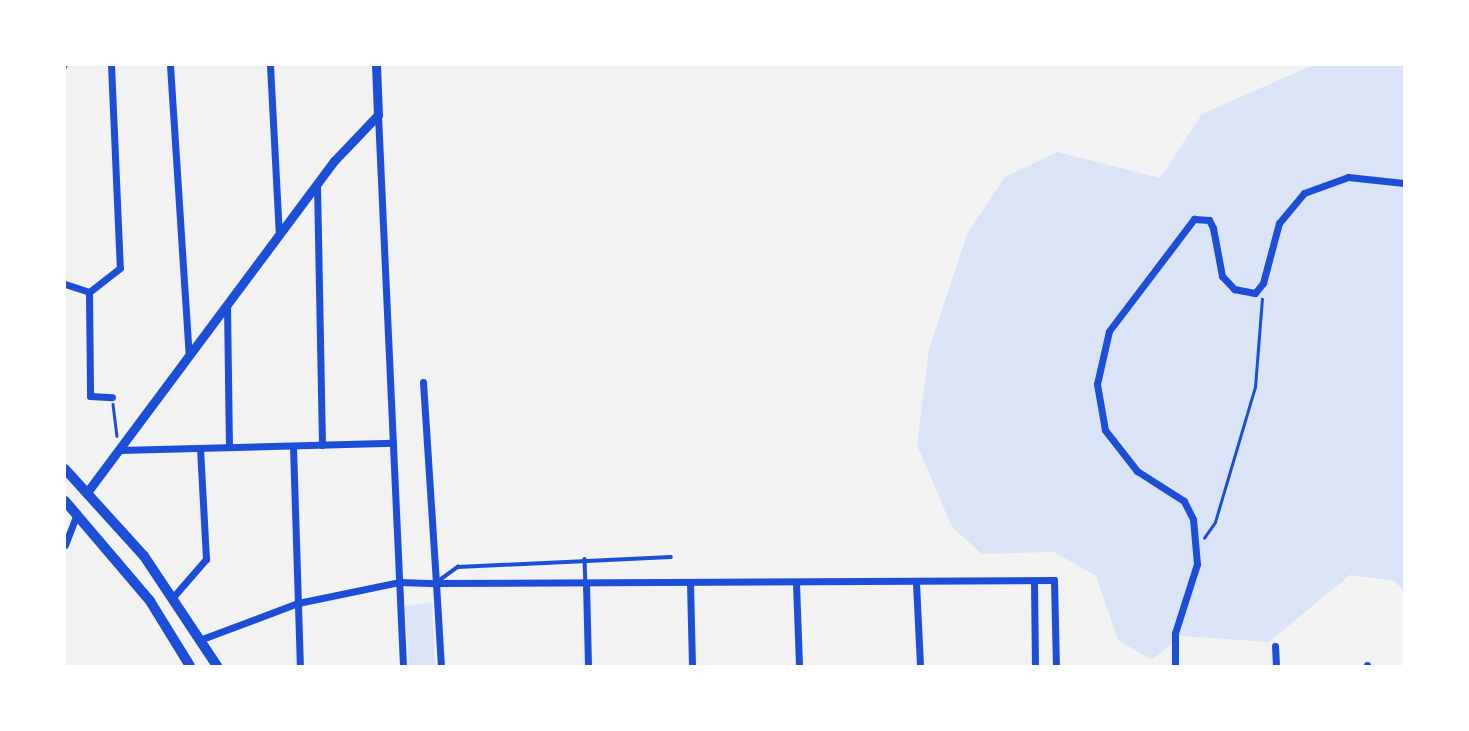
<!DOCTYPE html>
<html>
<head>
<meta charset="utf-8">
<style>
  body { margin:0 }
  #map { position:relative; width:1469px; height:731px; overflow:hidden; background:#f2f2f2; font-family:"DejaVu Sans",sans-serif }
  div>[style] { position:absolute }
  .green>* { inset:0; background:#dbe4f7 }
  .path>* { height:2.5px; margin:-1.25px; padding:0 1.25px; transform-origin:1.25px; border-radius:1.25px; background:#1d4ed8 }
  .service>* { height:3.5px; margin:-1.75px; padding:0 1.75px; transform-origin:1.75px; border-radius:1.75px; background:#1d4ed8 }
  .minor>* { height:7px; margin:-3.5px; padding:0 3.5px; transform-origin:3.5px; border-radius:3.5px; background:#1d4ed8 }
  .tertiary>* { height:9px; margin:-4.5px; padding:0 4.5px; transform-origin:4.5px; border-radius:4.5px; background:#1d4ed8 }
  .primary>* { height:10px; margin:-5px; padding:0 5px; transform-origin:5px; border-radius:5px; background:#1d4ed8 }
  span { translate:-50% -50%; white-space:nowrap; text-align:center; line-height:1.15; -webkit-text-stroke:6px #fff; paint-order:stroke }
  .frame { position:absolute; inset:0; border:66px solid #fff; pointer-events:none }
</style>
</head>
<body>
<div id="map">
  <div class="green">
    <i style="clip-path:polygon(1313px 65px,1404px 65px,1404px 590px,1394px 581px,1350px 575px,1269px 642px,1181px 636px,1152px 660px,1118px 640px,1096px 576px,1054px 552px,982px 554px,952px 527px,917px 445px,929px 349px,967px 234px,1005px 177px,1057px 152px,1160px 178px,1202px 114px)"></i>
    <i style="clip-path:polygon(432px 602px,435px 666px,409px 666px,405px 606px)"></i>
  </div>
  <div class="path">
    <i style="left:113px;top:404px;width:32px;rotate:83deg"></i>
    <i style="left:1204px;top:538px;width:19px;rotate:-55deg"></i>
    <i style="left:1215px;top:522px;width:141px;rotate:-73.5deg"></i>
    <i style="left:1255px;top:387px;width:88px;rotate:-85.5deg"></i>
  </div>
  <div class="service">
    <i style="left:65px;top:67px;width:2px;rotate:-63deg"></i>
    <i style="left:585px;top:559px;width:23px;rotate:88deg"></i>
    <i style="left:437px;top:582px;width:26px;rotate:-36deg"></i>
    <i style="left:458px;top:567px;width:213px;rotate:-2.7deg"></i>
  </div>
  <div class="minor">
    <i style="left:111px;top:65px;width:203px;rotate:87.5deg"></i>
    <i style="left:120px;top:268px;width:39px;rotate:142deg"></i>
    <i style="left:89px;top:292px;width:104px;rotate:89.4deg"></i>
    <i style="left:90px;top:396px;width:22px;rotate:3deg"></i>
    <i style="left:170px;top:65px;width:291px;rotate:86.3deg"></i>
    <i style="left:270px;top:65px;width:169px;rotate:87deg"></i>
    <i style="left:378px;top:115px;width:552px;rotate:87.4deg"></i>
    <i style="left:317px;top:184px;width:261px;rotate:88.9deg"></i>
    <i style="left:65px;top:284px;width:25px;rotate:18deg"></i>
    <i style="left:227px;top:305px;width:142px;rotate:89.2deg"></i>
    <i style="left:423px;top:382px;width:201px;rotate:86.3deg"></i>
    <i style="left:436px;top:583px;width:618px;rotate:-0.28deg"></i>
    <i style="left:1054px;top:580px;width:86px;rotate:88.7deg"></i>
    <i style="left:293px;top:446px;width:220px;rotate:88.2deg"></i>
    <i style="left:119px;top:450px;width:274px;rotate:-1.5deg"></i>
    <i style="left:65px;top:545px;width:34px;rotate:-69deg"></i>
    <i style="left:586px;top:583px;width:83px;rotate:88.6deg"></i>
    <i style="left:690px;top:583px;width:83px;rotate:88.6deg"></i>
    <i style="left:796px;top:583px;width:83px;rotate:87.9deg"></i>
    <i style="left:916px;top:583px;width:83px;rotate:87.2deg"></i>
    <i style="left:1034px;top:583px;width:83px;rotate:89.3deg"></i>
    <i style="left:174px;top:596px;width:49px;rotate:-49.1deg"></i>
    <i style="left:206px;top:559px;width:111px;rotate:-93.1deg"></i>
    <i style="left:202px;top:639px;width:103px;rotate:-20.6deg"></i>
    <i style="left:298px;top:603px;width:103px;rotate:-11.7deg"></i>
    <i style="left:399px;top:582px;width:37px;rotate:2deg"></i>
    <i style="left:436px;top:583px;width:83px;rotate:86.6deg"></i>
    <i style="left:1275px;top:646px;width:20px;rotate:87deg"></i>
    <i style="left:1367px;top:665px;width:1px;rotate:90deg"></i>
    <i style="left:1175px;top:666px;width:33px;rotate:-90deg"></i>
    <i style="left:1175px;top:633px;width:72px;rotate:-72.3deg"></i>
    <i style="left:1197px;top:564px;width:45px;rotate:-95.1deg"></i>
    <i style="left:1193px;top:519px;width:20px;rotate:-117deg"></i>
    <i style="left:1184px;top:501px;width:56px;rotate:-147.4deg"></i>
    <i style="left:1137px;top:471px;width:52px;rotate:-128deg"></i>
    <i style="left:1105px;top:430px;width:47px;rotate:-99.9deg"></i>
    <i style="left:1097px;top:384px;width:54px;rotate:-77.2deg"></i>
    <i style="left:1109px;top:331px;width:141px;rotate:-52.8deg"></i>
    <i style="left:1194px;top:219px;width:15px;rotate:4deg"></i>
    <i style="left:1209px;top:220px;width:9px;rotate:63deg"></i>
    <i style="left:1213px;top:228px;width:49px;rotate:79.4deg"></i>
    <i style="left:1222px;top:276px;width:18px;rotate:47deg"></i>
    <i style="left:1234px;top:289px;width:21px;rotate:11deg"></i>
    <i style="left:1255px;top:293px;width:13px;rotate:-51deg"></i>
    <i style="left:1263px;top:283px;width:62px;rotate:-75.1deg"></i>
    <i style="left:1279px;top:223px;width:39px;rotate:-50deg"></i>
    <i style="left:1304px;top:193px;width:47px;rotate:-20deg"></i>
    <i style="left:1348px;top:177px;width:56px;rotate:6.1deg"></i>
  </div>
  <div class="tertiary">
    <i style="left:88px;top:491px;width:412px;rotate:-53.3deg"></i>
    <i style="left:334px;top:161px;width:64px;rotate:-46.3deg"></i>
    <i style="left:378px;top:115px;width:50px;rotate:-92.3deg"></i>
  </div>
  <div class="primary">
    <i style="left:65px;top:469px;width:118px;rotate:47.8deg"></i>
    <i style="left:144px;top:556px;width:132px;rotate:56.4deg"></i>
    <i style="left:65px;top:501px;width:131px;rotate:49.6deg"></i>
    <i style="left:150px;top:601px;width:76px;rotate:58.4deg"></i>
  </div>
  <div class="frame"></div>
</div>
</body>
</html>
